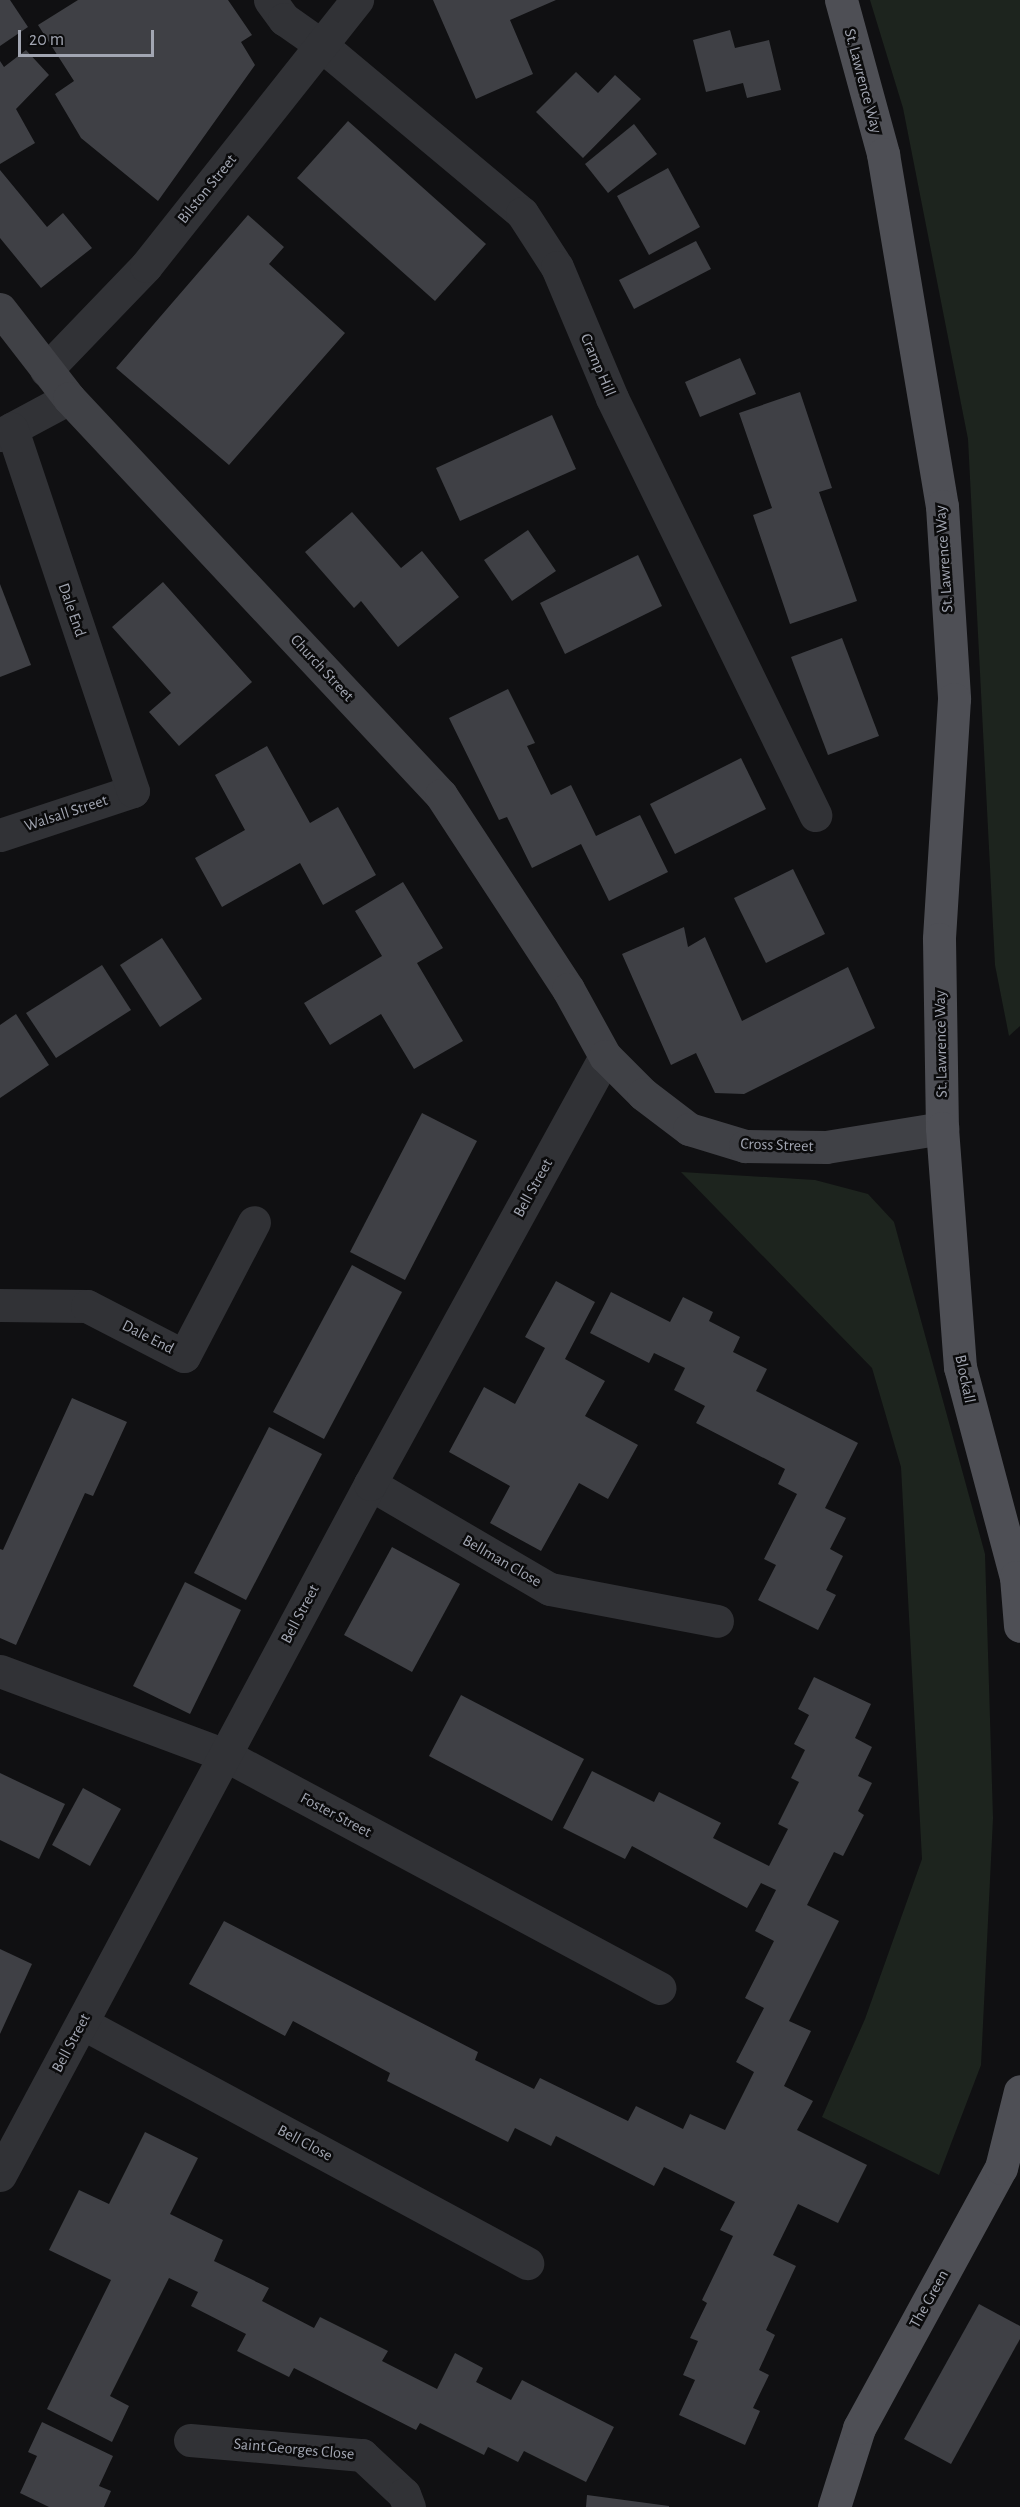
<!DOCTYPE html>
<html>
<head>
<meta charset="utf-8">
<style>
  body { margin:0 }
  #map { position:relative; width:1020px; height:2507px; overflow:hidden; background:#101012; font-family:"Alegreya Sans",sans-serif }
  div>[style] { position:absolute }
  .green>* { inset:0; background:#1d241e }
  .building>* { inset:0; background:#3f4045 }
  .street>* { height:33px; margin:-16.5px; padding:0 16.5px; transform-origin:16.5px; border-radius:16.5px; background:#313236 }
  .secondary>* { height:33px; margin:-16.5px; padding:0 16.5px; transform-origin:16.5px; border-radius:16.5px; background:#404146 }
  .primary>* { height:33px; margin:-16.5px; padding:0 16.5px; transform-origin:16.5px; border-radius:16.5px; background:#4e4f55 }
  span { translate:-50% -50%; white-space:nowrap; text-align:center; line-height:1.15; -webkit-text-stroke:5px #0b0b0c; paint-order:stroke }
  .street-label { font-size:16px; color:#a2a6b2 }
  .scale { position:absolute; left:18px; top:30px; width:136px; height:27px; box-sizing:border-box; border:3px solid #a2a6b2; border-top:0; padding-left:8px; font-size:18px; line-height:21px; white-space:nowrap; color:#a2a6b2; -webkit-text-stroke:4px #0b0b0c; paint-order:stroke }
</style>
</head>
<body>
<div id="map">
  <div class="green">
    <i style="clip-path:polygon(870px 0,1020px 0,1020px 1026px,1009px 1036px,995px 965px,968px 439px,903px 108px)"></i>
    <i style="clip-path:polygon(681px 1172px,815px 1180px,868px 1194px,894px 1222px,985px 1554px,993px 1818px,981px 2065px,939px 2175px,822px 2117px,865px 2019px,922px 1859px,901px 1467px,872px 1368px)"></i>
  </div>
  <div class="building">
    <i style="clip-path:polygon(0 0,10px 0,28px 27px,0 46px)"></i>
    <i style="clip-path:polygon(78px 0,228px 0,252px 35px,241px 42px,255px 65px,158px 201px,81px 138px,55px 94px,74px 81px,38px 25px)"></i>
    <i style="clip-path:polygon(433px 0,556px 0,510px 20px,533px 74px,476px 99px)"></i>
    <i style="clip-path:polygon(730px 30px,735px 48px,769px 40px,781px 90px,747px 98px,743px 83px,706px 92px,693px 40px)"></i>
    <i style="clip-path:polygon(26px 50px,49px 75px,16px 109px,35px 143px,0 164px,0 61px,4px 67px)"></i>
    <i style="clip-path:polygon(576px 72px,598px 93px,615px 75px,641px 99px,583px 158px,536px 112px)"></i>
    <i style="clip-path:polygon(348px 121px,486px 244px,435px 301px,297px 178px)"></i>
    <i style="clip-path:polygon(634px 124px,657px 154px,608px 193px,585px 164px)"></i>
    <i style="clip-path:polygon(668px 168px,700px 227px,649px 255px,617px 196px)"></i>
    <i style="clip-path:polygon(0 170px,47px 227px,63px 213px,92px 248px,41px 288px,0 238px)"></i>
    <i style="clip-path:polygon(248px 215px,284px 247px,269px 264px,345px 333px,229px 465px,116px 368px)"></i>
    <i style="clip-path:polygon(696px 241px,711px 269px,634px 309px,619px 280px)"></i>
    <i style="clip-path:polygon(740px 358px,756px 394px,700px 417px,685px 382px)"></i>
    <i style="clip-path:polygon(800px 392px,832px 488px,819px 492px,857px 601px,790px 624px,753px 515px,772px 508px,739px 413px)"></i>
    <i style="clip-path:polygon(552px 415px,576px 469px,460px 521px,436px 468px)"></i>
    <i style="clip-path:polygon(352px 512px,401px 568px,422px 551px,459px 597px,398px 647px,361px 601px,354px 608px,305px 552px)"></i>
    <i style="clip-path:polygon(528px 530px,556px 571px,512px 601px,484px 560px)"></i>
    <i style="clip-path:polygon(638px 555px,662px 606px,565px 654px,540px 603px)"></i>
    <i style="clip-path:polygon(163px 582px,252px 682px,179px 746px,149px 712px,171px 693px,112px 627px)"></i>
    <i style="clip-path:polygon(0 584px,31px 665px,0 677px)"></i>
    <i style="clip-path:polygon(842px 638px,879px 736px,828px 755px,791px 657px)"></i>
    <i style="clip-path:polygon(508px 689px,535px 743px,527px 746px,551px 795px,571px 785px,596px 836px,640px 815px,668px 872px,609px 901px,581px 844px,532px 868px,507px 817px,499px 820px,449px 718px)"></i>
    <i style="clip-path:polygon(267px 746px,310px 823px,338px 807px,376px 875px,323px 905px,300px 863px,222px 907px,195px 858px,245px 830px,215px 775px)"></i>
    <i style="clip-path:polygon(741px 758px,766px 809px,675px 854px,650px 804px)"></i>
    <i style="clip-path:polygon(793px 869px,825px 934px,766px 963px,734px 898px)"></i>
    <i style="clip-path:polygon(403px 882px,443px 948px,417px 963px,463px 1041px,414px 1069px,381px 1014px,330px 1045px,304px 1003px,382px 956px,355px 911px)"></i>
    <i style="clip-path:polygon(684px 927px,688px 947px,705px 937px,742px 1021px,848px 967px,875px 1028px,744px 1094px,715px 1093px,696px 1053px,671px 1065px,622px 954px)"></i>
    <i style="clip-path:polygon(162px 938px,202px 999px,160px 1027px,120px 965px)"></i>
    <i style="clip-path:polygon(102px 965px,131px 1010px,56px 1058px,26px 1013px)"></i>
    <i style="clip-path:polygon(16px 1014px,49px 1065px,0 1098px,0 1025px)"></i>
    <i style="clip-path:polygon(422px 1113px,477px 1141px,405px 1280px,350px 1252px)"></i>
    <i style="clip-path:polygon(352px 1265px,402px 1292px,324px 1439px,273px 1412px)"></i>
    <i style="clip-path:polygon(556px 1281px,595px 1302px,565px 1359px,605px 1381px,585px 1416px,638px 1445px,608px 1499px,579px 1483px,541px 1551px,490px 1523px,510px 1486px,449px 1452px,484px 1387px,515px 1404px,545px 1348px,525px 1337px)"></i>
    <i style="clip-path:polygon(611px 1292px,670px 1322px,683px 1297px,713px 1312px,709px 1321px,740px 1337px,733px 1352px,767px 1369px,756px 1391px,858px 1443px,825px 1508px,846px 1518px,830px 1549px,843px 1556px,826px 1590px,836px 1595px,818px 1630px,758px 1600px,776px 1565px,764px 1559px,797px 1494px,778px 1484px,785px 1469px,696px 1423px,705px 1406px,674px 1390px,685px 1368px,654px 1353px,649px 1363px,590px 1333px)"></i>
    <i style="clip-path:polygon(72px 1398px,127px 1422px,93px 1496px,85px 1493px,16px 1645px,0 1638px,0 1549px,3px 1550px)"></i>
    <i style="clip-path:polygon(269px 1427px,322px 1454px,246px 1600px,194px 1573px)"></i>
    <i style="clip-path:polygon(392px 1547px,460px 1584px,412px 1672px,344px 1635px)"></i>
    <i style="clip-path:polygon(185px 1582px,241px 1610px,190px 1714px,133px 1686px)"></i>
    <i style="clip-path:polygon(814px 1677px,871px 1704px,855px 1738px,872px 1747px,858px 1776px,872px 1783px,858px 1811px,864px 1815px,843px 1856px,834px 1852px,807px 1905px,839px 1921px,789px 2021px,811px 2031px,784px 2086px,813px 2101px,797px 2130px,867px 2165px,838px 2223px,798px 2204px,773px 2255px,796px 2266px,766px 2330px,775px 2335px,759px 2370px,769px 2375px,753px 2408px,760px 2411px,745px 2445px,679px 2415px,695px 2380px,683px 2375px,698px 2341px,690px 2338px,707px 2303px,702px 2300px,733px 2236px,720px 2230px,735px 2202px,664px 2167px,654px 2186px,556px 2136px,551px 2146px,515px 2128px,508px 2142px,387px 2081px,390px 2073px,293px 2021px,285px 2036px,189px 1984px,224px 1921px,478px 2052px,475px 2060px,534px 2089px,540px 2078px,628px 2121px,636px 2106px,683px 2129px,690px 2114px,725px 2130px,754px 2072px,736px 2062px,764px 2008px,745px 1998px,774px 1941px,755px 1931px,776px 1890px,761px 1883px,747px 1908px,632px 1846px,625px 1859px,563px 1828px,592px 1771px,654px 1802px,659px 1792px,721px 1823px,713px 1838px,769px 1866px,788px 1829px,778px 1824px,799px 1782px,791px 1778px,805px 1750px,794px 1744px,809px 1715px,798px 1709px)"></i>
    <i style="clip-path:polygon(461px 1695px,584px 1759px,552px 1821px,429px 1756px)"></i>
    <i style="clip-path:polygon(0 1773px,65px 1804px,39px 1859px,0 1840px)"></i>
    <i style="clip-path:polygon(83px 1788px,121px 1809px,90px 1866px,52px 1845px)"></i>
    <i style="clip-path:polygon(0 1949px,32px 1964px,0 2034px)"></i>
    <i style="clip-path:polygon(145px 2132px,198px 2158px,170px 2214px,223px 2240px,214px 2261px,269px 2288px,262px 2301px,314px 2328px,320px 2317px,388px 2351px,382px 2361px,437px 2389px,455px 2353px,483px 2368px,476px 2382px,511px 2400px,522px 2380px,614px 2427px,586px 2482px,524px 2451px,518px 2462px,488px 2447px,484px 2455px,420px 2423px,416px 2430px,294px 2368px,289px 2377px,237px 2351px,246px 2334px,191px 2306px,198px 2292px,169px 2278px,110px 2396px,129px 2406px,112px 2442px,47px 2409px,111px 2280px,49px 2250px,79px 2190px,109px 2204px)"></i>
    <i style="clip-path:polygon(979px 2304px,1020px 2326px,1020px 2339px,951px 2464px,904px 2439px)"></i>
    <i style="clip-path:polygon(42px 2422px,113px 2456px,99px 2486px,111px 2491px,104px 2507px,49px 2507px,20px 2493px,37px 2456px,28px 2452px)"></i>
    <i style="clip-path:polygon(587px 2495px,669px 2506px,669px 2507px,586px 2507px)"></i>
  </div>
  <div class="street">
    <i style="left:270px;top:0;width:24px;rotate:54deg"></i>
    <i style="left:284px;top:19px;width:45px;rotate:35.1deg"></i>
    <i style="left:321px;top:45px;width:262px;rotate:39.9deg"></i>
    <i style="left:522px;top:213px;width:64px;rotate:57.1deg"></i>
    <i style="left:557px;top:267px;width:142px;rotate:67.2deg"></i>
    <i style="left:612px;top:398px;width:464px;rotate:64deg"></i>
    <i style="left:46px;top:370px;width:144px;rotate:-46.1deg"></i>
    <i style="left:146px;top:266px;width:340px;rotate:-51.6deg"></i>
    <i style="left:0;top:435px;width:78px;rotate:-28.2deg"></i>
    <i style="left:0;top:835px;width:140px;rotate:-18.3deg"></i>
    <i style="left:133px;top:791px;width:382px;rotate:-108.5deg"></i>
    <i style="left:0;top:1305px;width:87px;rotate:0.7deg"></i>
    <i style="left:87px;top:1306px;width:109px;rotate:27.3deg"></i>
    <i style="left:184px;top:1356px;width:151px;rotate:-62.4deg"></i>
    <i style="left:370px;top:1484px;width:208px;rotate:30.3deg"></i>
    <i style="left:550px;top:1589px;width:170px;rotate:10.8deg"></i>
    <i style="left:0;top:1671px;width:240px;rotate:20.5deg"></i>
    <i style="left:225px;top:1755px;width:493px;rotate:28.2deg"></i>
    <i style="left:82px;top:2023px;width:506px;rotate:28.34deg"></i>
    <i style="left:0;top:2175px;width:784px;rotate:-61.83deg"></i>
    <i style="left:370px;top:1484px;width:488px;rotate:-61.2deg"></i>
    <i style="left:190px;top:2440px;width:173px;rotate:5deg"></i>
    <i style="left:362px;top:2455px;width:57px;rotate:42.9deg"></i>
    <i style="left:404px;top:2494px;width:14px;rotate:69deg"></i>
  </div>
  <div class="secondary">
    <i style="left:0;top:309px;width:113px;rotate:52.2deg"></i>
    <i style="left:69px;top:398px;width:544px;rotate:46.86deg"></i>
    <i style="left:441px;top:795px;width:232px;rotate:56.8deg"></i>
    <i style="left:568px;top:989px;width:77px;rotate:61.1deg"></i>
    <i style="left:605px;top:1056px;width:54px;rotate:45deg"></i>
    <i style="left:643px;top:1094px;width:58px;rotate:37.3deg"></i>
    <i style="left:689px;top:1129px;width:59px;rotate:16.9deg"></i>
    <i style="left:745px;top:1146px;width:81px;rotate:0.7deg"></i>
    <i style="left:826px;top:1147px;width:118px;rotate:-9.3deg"></i>
  </div>
  <div class="primary">
    <i style="left:841px;top:0;width:160px;rotate:74.7deg"></i>
    <i style="left:883px;top:154px;width:357px;rotate:80.5deg"></i>
    <i style="left:942px;top:506px;width:193px;rotate:86.4deg"></i>
    <i style="left:954px;top:699px;width:240px;rotate:93.6deg"></i>
    <i style="left:939px;top:939px;width:189px;rotate:89.1deg"></i>
    <i style="left:942px;top:1128px;width:240px;rotate:85.7deg"></i>
    <i style="left:960px;top:1367px;width:217px;rotate:75.1deg"></i>
    <i style="left:1016px;top:1577px;width:49px;rotate:85.3deg"></i>
    <i style="left:834px;top:2507px;width:83px;rotate:-72.4deg"></i>
    <i style="left:859px;top:2428px;width:296px;rotate:-61.4deg"></i>
    <i style="left:1001px;top:2168px;width:79px;rotate:-76.1deg"></i>
  </div>
  <div class="street-label">
    <span style="left:863px;top:81px;rotate:75deg">St. Lawrence Way</span>
    <span style="left:207px;top:189px;rotate:-51deg">Bilston Street</span>
    <span style="left:598px;top:365px;rotate:67deg">Cramp Hill</span>
    <span style="left:944px;top:559px;rotate:-94deg">St. Lawrence Way</span>
    <span style="left:72px;top:610px;rotate:71deg">Dale End</span>
    <span style="left:322px;top:668px;rotate:47deg">Church Street</span>
    <span style="left:66px;top:813px;rotate:-18deg">Walsall Street</span>
    <span style="left:941px;top:1044px;rotate:-91deg">St. Lawrence Way</span>
    <span style="left:777px;top:1145px;rotate:2deg">Cross Street</span>
    <span style="left:533px;top:1188px;rotate:-61deg">Bell Street</span>
    <span style="left:148px;top:1337px;rotate:27deg">Dale End</span>
    <span style="left:965px;top:1379px;rotate:78deg">Blockall</span>
    <span style="left:502px;top:1561px;rotate:30deg">Bellman Close</span>
    <span style="left:300px;top:1614px;rotate:-62deg">Bell Street</span>
    <span style="left:336px;top:1815px;rotate:28deg">Foster Street</span>
    <span style="left:71px;top:2043px;rotate:-62deg">Bell Street</span>
    <span style="left:305px;top:2143px;rotate:28deg">Bell Close</span>
    <span style="left:929px;top:2299px;rotate:-61deg">The Green</span>
    <span style="left:294px;top:2449px;rotate:5deg">Saint Georges Close</span>
  </div>
  <div class="scale">20 m</div>
</div>
</body>
</html>
